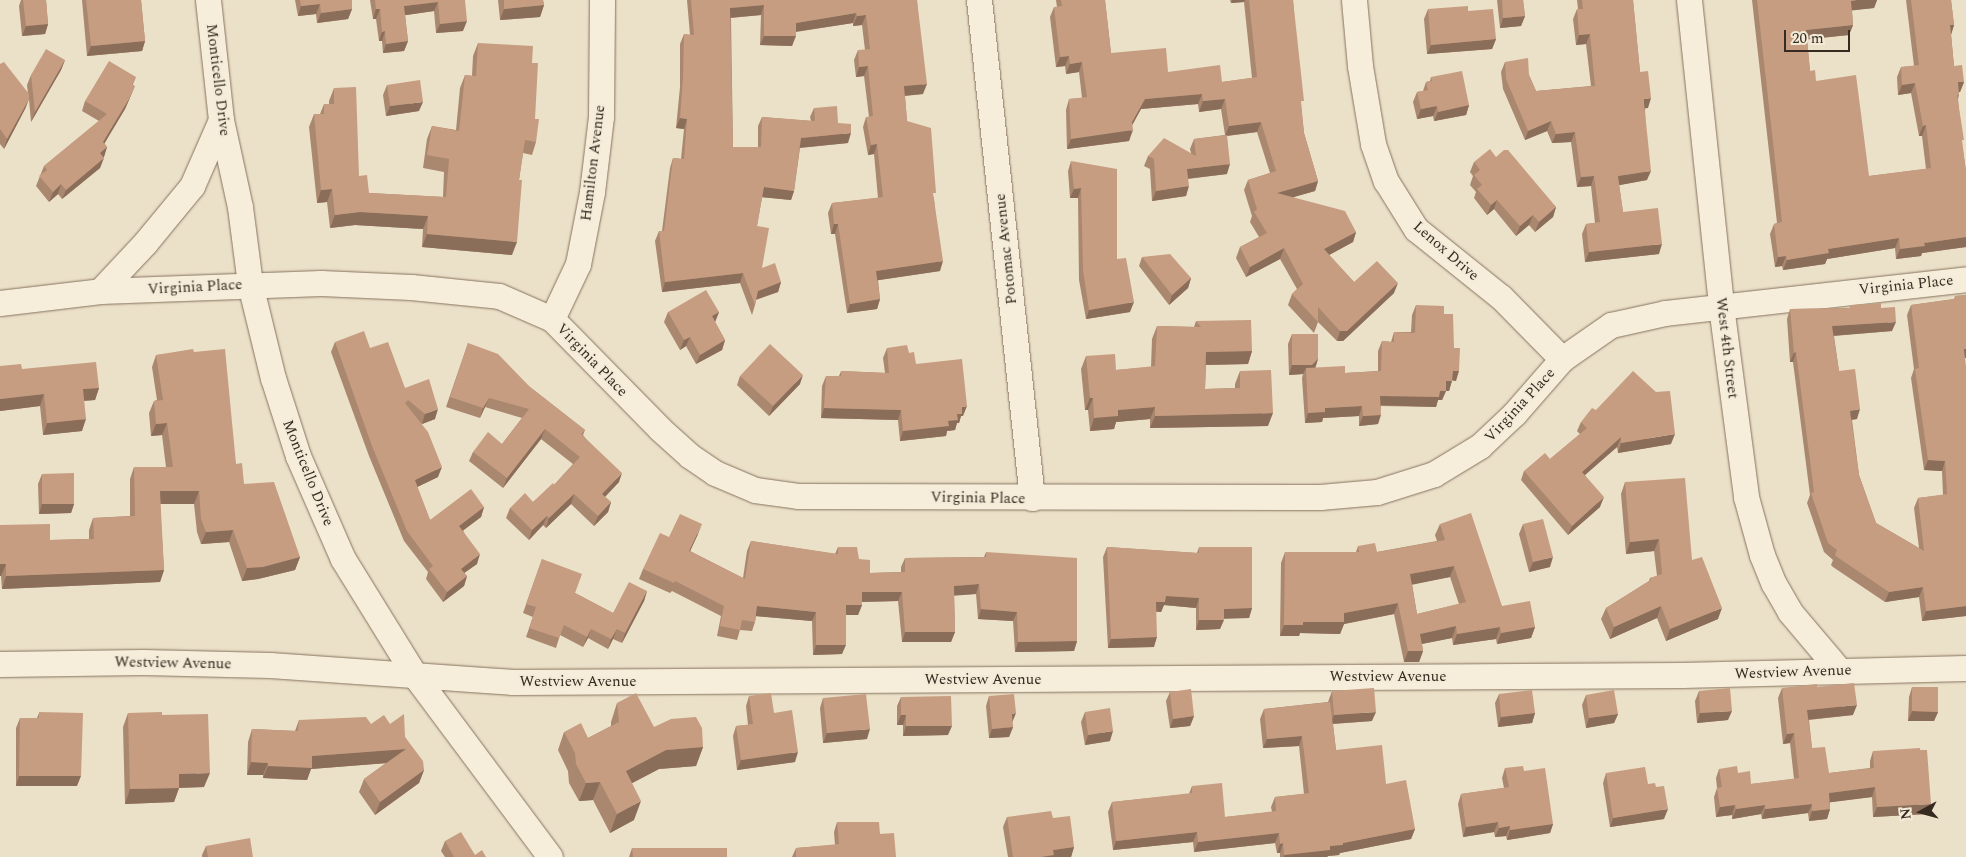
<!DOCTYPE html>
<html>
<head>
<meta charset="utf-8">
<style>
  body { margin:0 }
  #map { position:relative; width:1966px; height:857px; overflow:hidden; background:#ebe0c8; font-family:Spectral,serif }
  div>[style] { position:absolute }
  .roads { filter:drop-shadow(0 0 1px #86735e) drop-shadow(0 0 1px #86735e) }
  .minor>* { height:25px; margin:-12.5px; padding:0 12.5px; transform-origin:12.5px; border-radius:12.5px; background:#f6eedb }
  .wall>* { inset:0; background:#aa876f }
  .shaded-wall>* { inset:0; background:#8b6e5a }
  .building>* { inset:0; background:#c69d81 }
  span { translate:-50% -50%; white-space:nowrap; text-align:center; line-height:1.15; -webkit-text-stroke:4px #f3ebd7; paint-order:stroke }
  .street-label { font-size:15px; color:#372b21 }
  .north { position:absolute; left:1896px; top:787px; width:50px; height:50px; -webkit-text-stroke:4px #f3ebd7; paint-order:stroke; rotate:263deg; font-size:14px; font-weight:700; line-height:20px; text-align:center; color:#372b21 }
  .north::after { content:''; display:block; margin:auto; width:18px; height:22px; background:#372b21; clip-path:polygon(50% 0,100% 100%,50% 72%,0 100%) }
  .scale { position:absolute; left:1784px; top:30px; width:66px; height:22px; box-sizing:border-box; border:2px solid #372b21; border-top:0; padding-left:6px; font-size:15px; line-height:18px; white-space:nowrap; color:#372b21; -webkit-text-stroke:4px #f3ebd7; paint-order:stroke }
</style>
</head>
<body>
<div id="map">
  <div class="roads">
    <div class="minor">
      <i style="left:208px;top:0;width:121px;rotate:83.8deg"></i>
      <i style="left:221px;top:120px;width:89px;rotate:77.7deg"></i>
      <i style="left:240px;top:207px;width:78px;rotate:82.6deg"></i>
      <i style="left:250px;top:284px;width:97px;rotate:76.3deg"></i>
      <i style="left:273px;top:378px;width:82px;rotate:72.2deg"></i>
      <i style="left:298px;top:456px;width:112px;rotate:66.4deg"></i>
      <i style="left:343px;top:559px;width:139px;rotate:58.3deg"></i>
      <i style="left:416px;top:677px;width:224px;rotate:53.3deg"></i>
      <i style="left:979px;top:0;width:501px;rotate:83.93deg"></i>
      <i style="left:1354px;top:0;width:66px;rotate:84.8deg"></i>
      <i style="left:1360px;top:66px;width:79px;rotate:80.5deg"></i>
      <i style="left:1373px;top:144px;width:39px;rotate:71deg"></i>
      <i style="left:1386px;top:181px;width:57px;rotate:58deg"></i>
      <i style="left:1416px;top:229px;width:109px;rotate:38.7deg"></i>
      <i style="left:1501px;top:297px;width:87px;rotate:45.5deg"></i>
      <i style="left:1689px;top:0;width:308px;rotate:84deg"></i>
      <i style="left:1721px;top:306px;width:193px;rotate:82.5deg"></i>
      <i style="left:1746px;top:497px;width:60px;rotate:74.6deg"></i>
      <i style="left:1762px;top:555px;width:31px;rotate:68deg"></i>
      <i style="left:1774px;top:584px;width:32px;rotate:60deg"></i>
      <i style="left:1790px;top:612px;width:76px;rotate:49.8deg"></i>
      <i style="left:100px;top:291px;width:66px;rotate:-46.8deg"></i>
      <i style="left:145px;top:243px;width:74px;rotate:-50.5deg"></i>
      <i style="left:192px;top:186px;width:72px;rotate:-66.3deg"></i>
      <i style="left:0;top:303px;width:101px;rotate:-6.8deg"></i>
      <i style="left:100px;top:291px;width:221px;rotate:-2.1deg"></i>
      <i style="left:321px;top:283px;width:90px;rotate:2.5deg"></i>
      <i style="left:411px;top:287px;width:88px;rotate:5.8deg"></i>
      <i style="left:499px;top:296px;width:58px;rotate:23.5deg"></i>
      <i style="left:552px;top:319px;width:154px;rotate:45.5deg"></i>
      <i style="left:660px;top:429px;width:40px;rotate:42deg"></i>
      <i style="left:690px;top:456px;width:30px;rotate:34deg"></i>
      <i style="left:715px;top:473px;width:43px;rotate:23deg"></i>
      <i style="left:755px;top:490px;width:43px;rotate:7.9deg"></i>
      <i style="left:798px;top:496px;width:522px;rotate:0.11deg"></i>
      <i style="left:1320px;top:497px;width:57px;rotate:-5deg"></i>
      <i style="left:1377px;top:492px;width:60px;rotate:-17.5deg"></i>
      <i style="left:1434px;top:474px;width:54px;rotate:-31.3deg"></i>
      <i style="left:1480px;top:446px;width:47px;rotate:-43.3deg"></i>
      <i style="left:1514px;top:414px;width:73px;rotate:-48.9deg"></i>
      <i style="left:1562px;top:359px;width:60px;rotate:-34.8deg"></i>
      <i style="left:1611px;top:325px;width:55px;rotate:-12.5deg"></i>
      <i style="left:1665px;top:313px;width:303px;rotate:-6.4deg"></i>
      <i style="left:552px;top:319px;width:61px;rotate:-64.7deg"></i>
      <i style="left:578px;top:264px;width:73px;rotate:-79deg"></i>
      <i style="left:592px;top:192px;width:76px;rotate:-83.2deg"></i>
      <i style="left:601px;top:117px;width:117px;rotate:-89.5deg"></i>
      <i style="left:0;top:664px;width:143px;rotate:-0.8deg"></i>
      <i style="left:143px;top:662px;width:127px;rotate:1.4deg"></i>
      <i style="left:270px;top:665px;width:244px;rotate:4deg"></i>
      <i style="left:513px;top:682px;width:1168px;rotate:-0.34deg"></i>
      <i style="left:1681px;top:675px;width:285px;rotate:-1.4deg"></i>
    </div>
  </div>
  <div class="wall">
    <i style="clip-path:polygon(21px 0,46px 0,48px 24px,45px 34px,22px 36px,19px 6px)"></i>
    <i style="clip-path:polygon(82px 0,141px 0,145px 41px,142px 51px,87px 56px)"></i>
    <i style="clip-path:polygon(295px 0,352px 0,352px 9px,348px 19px,317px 23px,316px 14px,298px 16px)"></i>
    <i style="clip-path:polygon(370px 0,465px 0,463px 31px,436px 33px,434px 11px,405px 15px,408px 41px,404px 51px,383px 53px,382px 41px,379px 41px,376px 19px,373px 19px)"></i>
    <i style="clip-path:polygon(498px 0,543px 0,544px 5px,540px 17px,500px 20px)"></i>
    <i style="clip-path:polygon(687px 0,917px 0,923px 94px,905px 96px,907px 121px,934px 199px,940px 271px,878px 280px,880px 299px,877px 309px,847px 313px,835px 234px,831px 234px,828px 213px,832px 203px,878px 198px,874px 154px,868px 155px,863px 127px,866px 117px,869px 117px,864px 76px,856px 77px,854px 60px,858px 50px,865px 50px,862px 25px,853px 26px,853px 23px,796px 32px,792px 46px,760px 45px,761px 15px,731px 18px,733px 147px,758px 147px,758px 126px,762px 117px,811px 121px,810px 117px,814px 108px,838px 123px,848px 143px,800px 148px,794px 191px,791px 200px,762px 197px,757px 226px,762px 268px,781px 282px,778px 292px,756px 300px,755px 305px,752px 315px,740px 283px,662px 292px,655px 241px,659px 231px,662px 231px,670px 168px,673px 158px,681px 159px,684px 129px,676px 128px,680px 87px,680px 44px,684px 34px,690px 35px)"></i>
    <i style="clip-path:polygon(1056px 0,1105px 0,1111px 53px,1168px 72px,1222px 82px,1252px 78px,1244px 2px,1231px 3px,1230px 0,1293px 0,1301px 107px,1304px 133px,1318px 181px,1315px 191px,1293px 197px,1356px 232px,1353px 242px,1329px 255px,1354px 282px,1394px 293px,1343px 341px,1337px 341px,1318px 322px,1314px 333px,1288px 305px,1292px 294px,1297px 289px,1280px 259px,1246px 277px,1236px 258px,1240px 247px,1259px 237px,1250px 222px,1252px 216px,1244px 190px,1248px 180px,1270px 173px,1257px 132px,1227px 136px,1227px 174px,1188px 179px,1186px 196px,1152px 201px,1150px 169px,1144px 166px,1148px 156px,1191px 153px,1190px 149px,1194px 139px,1225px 135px,1221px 109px,1199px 112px,1198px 104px,1141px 109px,1132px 125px,1129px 141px,1067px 149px,1066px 110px,1069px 99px,1082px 98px,1079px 72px,1066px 74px,1065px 66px,1056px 67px,1050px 17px,1054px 7px,1057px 7px)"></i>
    <i style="clip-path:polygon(1497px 0,1523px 0,1525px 16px,1521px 26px,1500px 28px)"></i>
    <i style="clip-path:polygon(1577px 0,1633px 0,1640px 72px,1648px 108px,1645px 108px,1647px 180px,1619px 185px,1623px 212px,1659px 254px,1585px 262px,1582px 234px,1586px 224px,1595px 223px,1591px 186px,1577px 187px,1571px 142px,1552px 143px,1547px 131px,1525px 140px,1503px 89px,1501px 72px,1505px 62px,1529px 75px,1536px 91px,1591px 86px,1586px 44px,1576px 45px,1573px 19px,1577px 9px,1578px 9px)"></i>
    <i style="clip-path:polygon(1752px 0,1877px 0,1874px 8px,1852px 10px,1853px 25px,1849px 35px,1807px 39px,1810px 71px,1869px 176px,1926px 169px,1922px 136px,1919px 136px,1911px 93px,1898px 95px,1897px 77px,1901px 67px,1914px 66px,1906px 0,1951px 0,1954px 25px,1951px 34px,1954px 66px,1964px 82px,1960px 92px,1959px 92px,1959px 95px,1958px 99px,1962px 145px,1966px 171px,1966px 247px,1922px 253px,1921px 256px,1896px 259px,1895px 248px,1827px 259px,1825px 264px,1783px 270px,1782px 266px,1775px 267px,1770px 234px,1774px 224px,1777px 223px)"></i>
    <i style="clip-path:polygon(1428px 9px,1468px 11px,1496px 39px,1492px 49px,1427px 54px,1424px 19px)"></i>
    <i style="clip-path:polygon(478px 43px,532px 63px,536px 142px,532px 155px,523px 153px,519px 180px,512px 255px,422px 247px,423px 229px,355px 225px,330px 228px,327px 202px,317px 203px,309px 127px,314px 114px,320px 114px,324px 104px,329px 104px,329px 101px,334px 88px,359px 176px,369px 193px,443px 197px,444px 172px,423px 168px,427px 139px,432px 126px,456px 130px,460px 88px,465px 75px,472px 76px,473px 56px)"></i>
    <i style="clip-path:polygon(65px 60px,61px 70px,31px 122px,29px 99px,25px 109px,4px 149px,0 144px,0 64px,28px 93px,27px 85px,31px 75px)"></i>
    <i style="clip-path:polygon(136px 77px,133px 84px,131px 95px,125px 109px,104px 143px,107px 147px,100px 168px,62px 199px,58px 194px,49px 202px,36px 186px,44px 166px,99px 121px,82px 111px,85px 101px)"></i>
    <i style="clip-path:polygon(1431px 77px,1469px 105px,1466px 115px,1434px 121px,1433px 116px,1417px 119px,1413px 102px,1417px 92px,1423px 91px,1426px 82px,1430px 81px)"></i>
    <i style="clip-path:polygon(387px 85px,419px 111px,386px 116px,383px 95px)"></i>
    <i style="clip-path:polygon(1496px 157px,1556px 207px,1553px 217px,1535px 232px,1529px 225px,1516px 236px,1494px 209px,1487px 215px,1474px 198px,1476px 192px,1470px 185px,1473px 176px,1470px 172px,1474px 162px)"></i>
    <i style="clip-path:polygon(1071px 161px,1117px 259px,1130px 312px,1086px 319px,1079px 280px,1078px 198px,1070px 198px,1068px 171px)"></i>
    <i style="clip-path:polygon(1142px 257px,1191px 278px,1188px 288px,1169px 305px,1139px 266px)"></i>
    <i style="clip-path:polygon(1966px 295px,1966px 358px,1965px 358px,1966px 616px,1922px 621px,1919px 597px,1885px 602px,1833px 567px,1831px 565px,1833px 560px,1824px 552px,1807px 503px,1810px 495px,1793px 362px,1790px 362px,1787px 319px,1790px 309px,1850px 308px,1851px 305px,1881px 308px,1892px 331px,1834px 336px,1839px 371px,1857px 419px,1852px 420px,1859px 475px,1876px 523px,1919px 548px,1914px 508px,1918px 498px,1943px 495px,1942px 471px,1924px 470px,1911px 378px,1914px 369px,1907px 315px,1911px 305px,1954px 299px,1955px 296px)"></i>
    <i style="clip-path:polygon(1416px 305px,1444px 314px,1456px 381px,1452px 380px,1449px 391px,1446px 391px,1442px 400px,1438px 400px,1436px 407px,1381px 406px,1378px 424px,1359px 426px,1359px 416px,1323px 418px,1322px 422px,1305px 423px,1302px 378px,1303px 374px,1289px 375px,1288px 344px,1292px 334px,1318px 359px,1315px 368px,1345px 373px,1378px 371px,1378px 351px,1382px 341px,1391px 342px,1394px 332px,1411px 332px,1412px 315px)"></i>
    <i style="clip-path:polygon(668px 312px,719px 312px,715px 322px,725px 340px,722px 350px,696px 364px,686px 346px,680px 350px,664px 322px)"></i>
    <i style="clip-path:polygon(1196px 321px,1252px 351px,1248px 364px,1206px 365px,1205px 389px,1235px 388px,1235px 384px,1240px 371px,1268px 426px,1150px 428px,1150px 419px,1116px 422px,1114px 429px,1090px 431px,1088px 410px,1085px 410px,1081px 369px,1086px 356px,1116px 370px,1151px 367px,1152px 339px,1157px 326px,1194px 327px)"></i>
    <i style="clip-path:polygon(335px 342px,370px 348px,405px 388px,435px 419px,422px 424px,420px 423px,438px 477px,417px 487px,430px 520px,484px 507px,481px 517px,463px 530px,477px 564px,464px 573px,467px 576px,464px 586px,443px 602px,426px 579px,428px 572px,404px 541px,369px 456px,331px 352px)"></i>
    <i style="clip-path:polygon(468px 343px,530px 387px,585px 430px,583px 435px,619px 482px,605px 497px,611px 502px,608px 512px,594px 526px,571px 504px,546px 528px,543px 525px,529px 540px,506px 518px,510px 508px,533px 502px,554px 485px,573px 464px,541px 439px,503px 488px,469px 461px,473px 452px,502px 444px,522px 418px,485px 407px,480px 418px,446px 407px)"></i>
    <i style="clip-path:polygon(887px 348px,909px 353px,916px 364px,963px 416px,961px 416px,959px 423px,957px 423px,955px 430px,947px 431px,946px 436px,900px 441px,898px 420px,821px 418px,822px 386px,826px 376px,839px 376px,841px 371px,885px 373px,883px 358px)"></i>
    <i style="clip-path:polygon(194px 352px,236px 464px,244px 484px,300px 557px,295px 570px,258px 579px,242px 581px,229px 542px,201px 544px,197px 532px,194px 504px,160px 504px,164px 570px,160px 582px,2px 589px,1px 576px,0 576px,0 525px,50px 540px,89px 539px,89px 530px,93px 518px,130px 516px,130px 479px,134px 467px,166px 467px,162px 435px,151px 436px,149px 413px,154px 401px,157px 400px,152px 367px,156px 355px)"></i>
    <i style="clip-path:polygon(0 366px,22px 369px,99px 388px,95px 400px,84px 401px,82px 431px,43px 435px,40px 406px,0 411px)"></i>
    <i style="clip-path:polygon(740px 376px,800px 384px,769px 416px,737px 385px)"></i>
    <i style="clip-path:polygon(1581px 422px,1671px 444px,1618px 453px,1617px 447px,1585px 475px,1600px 507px,1568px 535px,1521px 480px,1524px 471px,1550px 459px,1580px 434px,1577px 431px)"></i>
    <i style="clip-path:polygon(42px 474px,74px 504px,71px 513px,39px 514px,38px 484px)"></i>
    <i style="clip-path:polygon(1625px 482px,1692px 560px,1718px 619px,1666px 641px,1657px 618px,1610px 639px,1601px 619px,1606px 608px,1649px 581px,1650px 578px,1657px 576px,1654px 551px,1626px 554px,1621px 494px)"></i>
    <i style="clip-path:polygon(evenodd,1440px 524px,1502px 606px,1535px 627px,1531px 638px,1497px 644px,1496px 639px,1453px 645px,1452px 638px,1422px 644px,1423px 651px,1419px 662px,1404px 662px,1394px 614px,1344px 624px,1340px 634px,1300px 633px,1299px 636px,1280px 636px,1281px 563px,1285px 552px,1356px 552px,1358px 546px,1377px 552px,1437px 541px,1435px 535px,1440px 524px,1450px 577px,1459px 604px,1417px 614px,1412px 584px,1450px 577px)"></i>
    <i style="clip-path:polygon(1523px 524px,1550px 567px,1529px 572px,1519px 534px)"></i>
    <i style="clip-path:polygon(698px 534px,690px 551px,743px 578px,747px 551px,751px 541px,835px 554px,838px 547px,859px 559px,870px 573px,901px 572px,901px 567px,905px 558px,984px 557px,986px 552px,1077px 641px,1074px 651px,1015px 652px,1013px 621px,978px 619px,976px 594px,954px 595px,955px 632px,951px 642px,902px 642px,898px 601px,862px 602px,862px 605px,858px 615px,846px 615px,842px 654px,813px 655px,812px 621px,756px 616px,755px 622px,752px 631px,740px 630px,737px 640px,717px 636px,721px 616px,672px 591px,670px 593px,639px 579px,643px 569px,669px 537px)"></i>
    <i style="clip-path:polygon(1107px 547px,1197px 553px,1199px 547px,1252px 608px,1249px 618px,1224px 618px,1220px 629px,1196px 630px,1196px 608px,1164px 605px,1161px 612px,1156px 612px,1154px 647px,1108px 648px,1103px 557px)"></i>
    <i style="clip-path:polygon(542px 559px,575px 593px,613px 613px,647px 591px,644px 601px,622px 643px,613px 639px,608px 649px,588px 638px,583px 647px,560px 635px,556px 648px,526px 637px,533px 617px,523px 613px)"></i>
    <i style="clip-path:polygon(1817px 687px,1853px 715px,1809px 720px,1812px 748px,1829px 773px,1870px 768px,1870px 761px,1873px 751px,1927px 814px,1873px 817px,1872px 797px,1830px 802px,1830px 809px,1827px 819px,1809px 821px,1808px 813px,1762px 819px,1761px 814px,1732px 819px,1732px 815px,1716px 817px,1714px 797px,1717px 788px,1716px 778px,1719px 769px,1738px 773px,1751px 784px,1794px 779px,1790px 743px,1783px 744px,1778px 698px,1782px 688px)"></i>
    <i style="clip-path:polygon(1912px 687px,1938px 712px,1934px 721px,1908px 721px,1909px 697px)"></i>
    <i style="clip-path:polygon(1332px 691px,1372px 721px,1333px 724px,1336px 750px,1386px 784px,1415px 829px,1411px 839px,1340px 853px,1339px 855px,1328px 856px,1327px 857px,1280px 857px,1280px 853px,1277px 853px,1275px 843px,1194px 852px,1193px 842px,1113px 850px,1108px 812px,1112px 802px,1189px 794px,1192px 786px,1225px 817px,1272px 812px,1271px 807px,1275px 797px,1304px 794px,1299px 746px,1263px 748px,1260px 719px,1264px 709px,1328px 702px)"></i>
    <i style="clip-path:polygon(1699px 691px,1728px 720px,1697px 723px,1695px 701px)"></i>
    <i style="clip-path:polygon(1170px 692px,1194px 716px,1190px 726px,1170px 728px,1166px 701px)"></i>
    <i style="clip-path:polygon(1499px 694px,1535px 713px,1532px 723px,1498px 727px,1495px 703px)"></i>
    <i style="clip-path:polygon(1586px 695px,1618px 714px,1614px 723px,1586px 728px,1582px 705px)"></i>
    <i style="clip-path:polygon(749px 696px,774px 713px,795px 762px,737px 770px,733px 736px,736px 726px,748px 725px,746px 706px)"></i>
    <i style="clip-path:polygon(989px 696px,1012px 722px,1013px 727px,1009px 737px,989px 738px,986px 706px)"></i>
    <i style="clip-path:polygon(901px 697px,948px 735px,903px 736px,903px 725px,897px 725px,897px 706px)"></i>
    <i style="clip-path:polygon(823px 698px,867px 739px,823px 743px,820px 708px)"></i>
    <i style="clip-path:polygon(617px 703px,654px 727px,703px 747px,696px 766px,659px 769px,632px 783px,634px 820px,610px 833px,593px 800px,579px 801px,569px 783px,568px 771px,558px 750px,564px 732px,588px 738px,611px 726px,611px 722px)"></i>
    <i style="clip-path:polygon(1085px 712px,1110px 741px,1085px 745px,1081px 722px)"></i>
    <i style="clip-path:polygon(39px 713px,77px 786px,16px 786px,16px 728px,20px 718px,37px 718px)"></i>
    <i style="clip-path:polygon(128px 713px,162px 715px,204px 787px,179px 788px,174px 802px,125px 804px,123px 727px)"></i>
    <i style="clip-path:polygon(299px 720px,371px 724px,390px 724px,405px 737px,424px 770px,419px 783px,375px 815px,359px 792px,364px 779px,386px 763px,311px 769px,307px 780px,263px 778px,263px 775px,247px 775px,248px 742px,252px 729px,295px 731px)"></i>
    <i style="clip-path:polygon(1505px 768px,1524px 771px,1553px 824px,1550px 833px,1507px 840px,1506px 836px,1495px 837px,1494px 832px,1463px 837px,1458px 804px,1461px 794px,1504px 788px,1502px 778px)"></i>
    <i style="clip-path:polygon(1606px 773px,1656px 787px,1664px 819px,1610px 827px,1603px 783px)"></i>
    <i style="clip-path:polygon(1007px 817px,1053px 818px,1074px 847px,1071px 857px,1008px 857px,1003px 827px)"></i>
    <i style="clip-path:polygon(837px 822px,880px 834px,896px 857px,792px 857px,796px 848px,835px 845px,834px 832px)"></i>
    <i style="clip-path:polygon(445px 841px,475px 855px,486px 857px,445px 857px,441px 851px)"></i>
    <i style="clip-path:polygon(206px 846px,253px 857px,202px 857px,202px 855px)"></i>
    <i style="clip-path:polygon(632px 848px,727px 857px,629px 857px)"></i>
  </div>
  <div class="shaded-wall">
    <i style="clip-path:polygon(1232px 0,1245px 0,1244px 2px,1231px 3px)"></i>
    <i style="clip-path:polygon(1857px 0,1877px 0,1874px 8px,1847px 11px,1851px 1px)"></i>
    <i style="clip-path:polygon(438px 2px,434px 11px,400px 16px,404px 6px)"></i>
    <i style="clip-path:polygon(320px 4px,316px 14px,298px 16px,301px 6px)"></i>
    <i style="clip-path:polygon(544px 5px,540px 17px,500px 20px,504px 9px)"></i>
    <i style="clip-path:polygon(764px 5px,761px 15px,727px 18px,730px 8px)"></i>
    <i style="clip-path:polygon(352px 9px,348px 19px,317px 23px,321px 13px)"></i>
    <i style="clip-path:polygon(376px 9px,380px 9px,376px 19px,373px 19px)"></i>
    <i style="clip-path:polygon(856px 13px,853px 23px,793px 32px,796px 23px)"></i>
    <i style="clip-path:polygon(866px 15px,862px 25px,853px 26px,857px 16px)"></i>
    <i style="clip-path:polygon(1525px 16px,1521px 26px,1500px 28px,1503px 18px)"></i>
    <i style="clip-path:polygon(467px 21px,463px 31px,436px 33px,440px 24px)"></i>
    <i style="clip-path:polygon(48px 24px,45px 34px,22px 36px,26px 26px)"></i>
    <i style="clip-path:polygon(1853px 25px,1849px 35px,1802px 40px,1806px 30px)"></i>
    <i style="clip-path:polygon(1950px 25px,1954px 25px,1951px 35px)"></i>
    <i style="clip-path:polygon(385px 31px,382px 41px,379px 41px,382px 32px)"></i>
    <i style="clip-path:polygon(1590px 34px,1586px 44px,1576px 45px,1579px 35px)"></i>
    <i style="clip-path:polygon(764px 36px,796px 36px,792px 46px,760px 45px)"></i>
    <i style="clip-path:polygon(1496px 39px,1492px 49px,1427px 54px,1431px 45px)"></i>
    <i style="clip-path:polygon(145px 41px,142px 51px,87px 56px,91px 46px)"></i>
    <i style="clip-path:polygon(408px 41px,404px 51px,383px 53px,386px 44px)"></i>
    <i style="clip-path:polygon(1069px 56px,1065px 66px,1056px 67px,1060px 57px)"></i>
    <i style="clip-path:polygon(65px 60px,61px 70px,31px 122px,35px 112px)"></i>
    <i style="clip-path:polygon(1082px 62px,1079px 72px,1066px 74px,1070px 64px)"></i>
    <i style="clip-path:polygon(868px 66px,864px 76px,856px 77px,859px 67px)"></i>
    <i style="clip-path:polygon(1958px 82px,1964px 82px,1960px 92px,1954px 93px)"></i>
    <i style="clip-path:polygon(1915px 83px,1911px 93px,1898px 95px,1902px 85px)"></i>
    <i style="clip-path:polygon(927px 84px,923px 94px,901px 96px,904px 86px)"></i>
    <i style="clip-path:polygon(135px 86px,125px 109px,100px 151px,103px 142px)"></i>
    <i style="clip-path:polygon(1202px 94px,1198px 104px,1141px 109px,1129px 131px,1133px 130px,1129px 141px,1067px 149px,1071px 139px,1132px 122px,1145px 99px)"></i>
    <i style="clip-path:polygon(1651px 98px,1648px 108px,1641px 109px,1644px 99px)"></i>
    <i style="clip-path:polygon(29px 99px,25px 109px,4px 149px,7px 139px)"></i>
    <i style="clip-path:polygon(1225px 99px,1221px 109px,1199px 112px,1203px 101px)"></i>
    <i style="clip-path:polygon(423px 102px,419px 111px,386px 116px,390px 106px)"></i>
    <i style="clip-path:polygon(1469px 105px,1466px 115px,1434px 121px,1438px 112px)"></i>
    <i style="clip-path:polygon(1437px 106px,1433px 116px,1417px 119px,1421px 109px)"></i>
    <i style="clip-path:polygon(680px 118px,687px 119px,684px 129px,676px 128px)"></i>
    <i style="clip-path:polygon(1551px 121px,1547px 131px,1525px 140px,1528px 131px)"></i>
    <i style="clip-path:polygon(1261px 122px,1257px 132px,1225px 136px,1229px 126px)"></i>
    <i style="clip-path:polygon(1926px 125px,1922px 136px,1919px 136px,1923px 126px)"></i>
    <i style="clip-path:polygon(1575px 132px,1571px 142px,1552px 143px,1556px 134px)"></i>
    <i style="clip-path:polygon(851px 133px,848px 143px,797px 148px,801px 138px)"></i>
    <i style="clip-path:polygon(877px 144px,874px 154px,868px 155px,871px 145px)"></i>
    <i style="clip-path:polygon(107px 147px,104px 157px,96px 163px,100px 153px)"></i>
    <i style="clip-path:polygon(104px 158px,100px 168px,62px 199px,66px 190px)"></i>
    <i style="clip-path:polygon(1230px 164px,1227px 174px,1184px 179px,1187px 169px)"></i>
    <i style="clip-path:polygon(1651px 171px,1647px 180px,1615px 186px,1618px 176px)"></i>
    <i style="clip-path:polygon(1594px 176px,1591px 186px,1577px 187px,1581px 177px)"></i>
    <i style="clip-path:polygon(1318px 181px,1315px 191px,1273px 203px,1277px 193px)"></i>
    <i style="clip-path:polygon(61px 184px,58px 194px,49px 202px,53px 192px)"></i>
    <i style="clip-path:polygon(1189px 186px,1186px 196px,1152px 201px,1156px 191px)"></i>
    <i style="clip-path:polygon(764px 187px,794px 191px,791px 200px,760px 197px)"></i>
    <i style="clip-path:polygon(1081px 188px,1078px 198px,1070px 198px,1074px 189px)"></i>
    <i style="clip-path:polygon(332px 189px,327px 202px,317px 203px,321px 190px)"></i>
    <i style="clip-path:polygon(1497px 200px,1494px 209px,1487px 215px,1491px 205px)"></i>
    <i style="clip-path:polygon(1556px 207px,1553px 217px,1535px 232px,1539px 222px)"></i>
    <i style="clip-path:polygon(360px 212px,428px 216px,423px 229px,355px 225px,330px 228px,335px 215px)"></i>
    <i style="clip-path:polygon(1533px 215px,1529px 225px,1516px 236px,1520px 226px)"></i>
    <i style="clip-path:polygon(834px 224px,838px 224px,835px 234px,831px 234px)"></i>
    <i style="clip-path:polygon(1356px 232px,1353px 242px,1320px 260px,1324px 249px)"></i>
    <i style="clip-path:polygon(427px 234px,517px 242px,512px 255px,422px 247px)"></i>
    <i style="clip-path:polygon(1966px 237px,1966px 247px,1922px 253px,1921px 256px,1896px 259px,1900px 249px,1924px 243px)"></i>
    <i style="clip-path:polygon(1899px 238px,1895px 248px,1827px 259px,1825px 264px,1783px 270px,1787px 260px,1828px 249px)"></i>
    <i style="clip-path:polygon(1662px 244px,1659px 254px,1585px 262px,1589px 252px)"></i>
    <i style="clip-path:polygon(1284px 248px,1280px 259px,1246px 277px,1250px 267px)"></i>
    <i style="clip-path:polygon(1786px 256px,1782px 266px,1775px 267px,1778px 257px)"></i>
    <i style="clip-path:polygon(943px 261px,940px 271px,873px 281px,876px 271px)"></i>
    <i style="clip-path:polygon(743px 273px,740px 283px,662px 292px,665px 282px)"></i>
    <i style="clip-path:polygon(1191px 278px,1188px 288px,1169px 305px,1172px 295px)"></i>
    <i style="clip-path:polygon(781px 282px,778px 292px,754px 300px,758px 291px)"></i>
    <i style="clip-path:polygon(1398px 283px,1394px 293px,1343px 341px,1337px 341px,1340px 331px)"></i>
    <i style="clip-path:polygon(880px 299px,877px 309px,847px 313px,850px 304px)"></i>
    <i style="clip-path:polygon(1134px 302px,1130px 312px,1086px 319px,1089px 310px)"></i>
    <i style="clip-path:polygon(719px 312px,715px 322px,712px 316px)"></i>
    <i style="clip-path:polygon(1896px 322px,1892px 331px,1829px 336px,1832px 326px)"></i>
    <i style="clip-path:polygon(690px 337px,686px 346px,680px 350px,684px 340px)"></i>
    <i style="clip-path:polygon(725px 340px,722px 350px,696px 364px,700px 355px)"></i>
    <i style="clip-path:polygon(1964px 349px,1966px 349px,1966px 358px,1961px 359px)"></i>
    <i style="clip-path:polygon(1252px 351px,1248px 364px,1202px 365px,1206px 352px)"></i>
    <i style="clip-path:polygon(1796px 352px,1793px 362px,1790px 362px,1794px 353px)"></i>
    <i style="clip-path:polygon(1318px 359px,1315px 369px,1306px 368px,1303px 374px,1289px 375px,1292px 365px)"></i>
    <i style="clip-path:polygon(1453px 371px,1459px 371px,1456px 381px,1449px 380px)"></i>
    <i style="clip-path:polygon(803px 375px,800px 384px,769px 416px,773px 406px)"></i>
    <i style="clip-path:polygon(1446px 381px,1452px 381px,1449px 391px,1446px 391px,1442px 400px,1438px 400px,1436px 407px,1377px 405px,1380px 396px,1440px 391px)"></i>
    <i style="clip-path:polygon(99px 388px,95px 400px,79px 401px,83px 389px)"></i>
    <i style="clip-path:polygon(44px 394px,40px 406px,0 411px,0 399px)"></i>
    <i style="clip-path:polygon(489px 398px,485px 407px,480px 418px,483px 408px)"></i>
    <i style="clip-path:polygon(1090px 398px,1093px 398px,1088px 410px,1085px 410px)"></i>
    <i style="clip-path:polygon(967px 406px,963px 416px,961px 416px,959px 423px,957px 423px,955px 430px,947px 431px,946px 436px,900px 441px,903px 431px,948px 421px,957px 414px,962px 407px)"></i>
    <i style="clip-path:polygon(1362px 406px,1359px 416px,1323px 418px,1322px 422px,1305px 423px,1308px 413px,1325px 408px)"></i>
    <i style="clip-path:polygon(1155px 407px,1150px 419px,1116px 422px,1114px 429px,1090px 431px,1094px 418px,1118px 410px)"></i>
    <i style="clip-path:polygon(824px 408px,901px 410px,898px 420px,821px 418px)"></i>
    <i style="clip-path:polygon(438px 409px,435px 419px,422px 424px,425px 414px)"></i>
    <i style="clip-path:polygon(1860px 409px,1857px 419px,1847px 420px,1850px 411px)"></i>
    <i style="clip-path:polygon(1273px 413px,1268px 426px,1150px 428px,1155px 416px)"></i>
    <i style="clip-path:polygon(1381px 415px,1378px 424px,1359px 426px,1363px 416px)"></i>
    <i style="clip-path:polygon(86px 419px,82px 431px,43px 435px,47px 423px)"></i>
    <i style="clip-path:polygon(167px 423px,162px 435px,151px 436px,156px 424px)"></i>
    <i style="clip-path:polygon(545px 429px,541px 439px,503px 488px,507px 478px)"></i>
    <i style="clip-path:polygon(1675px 434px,1671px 444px,1618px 453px,1621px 443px)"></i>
    <i style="clip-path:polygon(1621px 437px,1617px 447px,1578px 481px,1582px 472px)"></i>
    <i style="clip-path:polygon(1928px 460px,1945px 461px,1942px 471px,1924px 470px)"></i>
    <i style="clip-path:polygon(442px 467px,438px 477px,411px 490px,415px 480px)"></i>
    <i style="clip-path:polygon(622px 473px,619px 482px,599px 503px,602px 494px)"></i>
    <i style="clip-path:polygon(160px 491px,199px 491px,194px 504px,155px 504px)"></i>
    <i style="clip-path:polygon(574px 494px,571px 504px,546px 528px,549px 518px)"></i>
    <i style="clip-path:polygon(1604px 497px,1600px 507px,1568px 535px,1572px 526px)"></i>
    <i style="clip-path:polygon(611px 502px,608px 512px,594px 526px,598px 516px)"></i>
    <i style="clip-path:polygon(42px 504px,74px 504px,71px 513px,39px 514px)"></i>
    <i style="clip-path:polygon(484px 507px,481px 517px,456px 536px,459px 526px)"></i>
    <i style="clip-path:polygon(547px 516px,543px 525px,529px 540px,532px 530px)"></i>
    <i style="clip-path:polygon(702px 524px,698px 534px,686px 560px,689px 551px)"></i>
    <i style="clip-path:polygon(233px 530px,229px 542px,201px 544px,206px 532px)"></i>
    <i style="clip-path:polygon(1659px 539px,1654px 551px,1626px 554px,1630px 542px)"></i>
    <i style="clip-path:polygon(480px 554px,477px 564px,457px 578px,461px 569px)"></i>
    <i style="clip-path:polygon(300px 557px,295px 570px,258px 579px,242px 581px,247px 568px)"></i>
    <i style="clip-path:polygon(1553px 557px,1550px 567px,1529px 572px,1533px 562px)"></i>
    <i style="clip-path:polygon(0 564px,6px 564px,1px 576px,0 576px)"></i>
    <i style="clip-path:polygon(1454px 566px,1450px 577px,1406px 586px,1410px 574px)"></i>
    <i style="clip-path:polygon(164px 570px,160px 582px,2px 589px,6px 576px)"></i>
    <i style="clip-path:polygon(467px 576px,464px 586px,443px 602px,447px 592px)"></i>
    <i style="clip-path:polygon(979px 584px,976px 594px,950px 596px,954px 586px)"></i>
    <i style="clip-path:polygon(1923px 587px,1919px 597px,1885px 602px,1889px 592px)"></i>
    <i style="clip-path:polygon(647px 591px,644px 601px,622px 643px,625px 633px)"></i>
    <i style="clip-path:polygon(862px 592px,902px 592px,898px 601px,858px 602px)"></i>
    <i style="clip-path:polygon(1166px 596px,1199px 598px,1196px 608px,1164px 605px,1161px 612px,1152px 611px,1156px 602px)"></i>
    <i style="clip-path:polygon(1398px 603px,1394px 614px,1344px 624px,1340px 634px,1300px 633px,1299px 636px,1280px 636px,1284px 625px,1303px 622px,1344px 613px)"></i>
    <i style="clip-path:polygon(846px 605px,862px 605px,858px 615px,842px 615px)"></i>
    <i style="clip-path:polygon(757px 606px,816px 612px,812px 621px,754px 616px)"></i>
    <i style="clip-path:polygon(1661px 606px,1657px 618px,1610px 639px,1614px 627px)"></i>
    <i style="clip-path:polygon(1966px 606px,1966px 616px,1922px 621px,1926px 611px)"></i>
    <i style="clip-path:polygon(1252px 608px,1249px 618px,1220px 619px,1224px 609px)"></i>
    <i style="clip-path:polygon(1722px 608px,1718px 619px,1666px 641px,1670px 629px)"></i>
    <i style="clip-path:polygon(981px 609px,1017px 612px,1013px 621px,978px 619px)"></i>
    <i style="clip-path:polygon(1199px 620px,1224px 620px,1220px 629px,1196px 630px)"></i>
    <i style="clip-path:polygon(1456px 626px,1452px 638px,1416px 645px,1420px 634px)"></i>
    <i style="clip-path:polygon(1500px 627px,1496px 639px,1453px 645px,1457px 634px)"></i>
    <i style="clip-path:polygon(1535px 627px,1531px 638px,1497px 644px,1501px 633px)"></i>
    <i style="clip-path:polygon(591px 629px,588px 638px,583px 647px,587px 637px)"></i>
    <i style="clip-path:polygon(617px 629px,613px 639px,608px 649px,611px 639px)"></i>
    <i style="clip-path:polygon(905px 632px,955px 632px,951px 642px,902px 642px)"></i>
    <i style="clip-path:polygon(1157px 637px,1154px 647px,1108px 648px,1111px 639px)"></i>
    <i style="clip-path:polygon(1077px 641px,1074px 651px,1015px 652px,1018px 642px)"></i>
    <i style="clip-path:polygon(816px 645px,846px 645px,842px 654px,813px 655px)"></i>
    <i style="clip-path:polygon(1408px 651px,1423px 651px,1419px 662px,1404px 662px)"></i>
    <i style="clip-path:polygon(1857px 705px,1853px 715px,1804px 720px,1807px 710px)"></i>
    <i style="clip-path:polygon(1732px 711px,1728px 720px,1697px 723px,1700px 713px)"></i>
    <i style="clip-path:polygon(1912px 711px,1938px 712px,1934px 721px,1908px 721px)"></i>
    <i style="clip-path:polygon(1376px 712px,1372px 721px,1330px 724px,1334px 715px)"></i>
    <i style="clip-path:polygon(1016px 713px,1012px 723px,1012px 714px)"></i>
    <i style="clip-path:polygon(1535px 713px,1532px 723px,1498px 727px,1501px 717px)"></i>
    <i style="clip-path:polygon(1618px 714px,1614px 723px,1586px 728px,1589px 718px)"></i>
    <i style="clip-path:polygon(901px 715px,906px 715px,903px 725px,897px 725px)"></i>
    <i style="clip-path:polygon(1194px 716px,1190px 726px,1170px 728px,1173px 719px)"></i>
    <i style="clip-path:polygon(906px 726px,952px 726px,948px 735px,903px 736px)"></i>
    <i style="clip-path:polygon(1013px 727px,1009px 737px,989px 738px,992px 729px)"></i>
    <i style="clip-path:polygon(870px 729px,867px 739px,823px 743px,827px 733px)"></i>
    <i style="clip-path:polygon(1113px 731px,1110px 741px,1085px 745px,1088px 735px)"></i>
    <i style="clip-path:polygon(1794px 733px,1790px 743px,1783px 744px,1787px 734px)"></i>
    <i style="clip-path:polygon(1302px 736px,1299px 746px,1263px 748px,1267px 739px)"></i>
    <i style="clip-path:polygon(703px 747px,696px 766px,659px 769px,619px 790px,626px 771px,666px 750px)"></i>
    <i style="clip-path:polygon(406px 749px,401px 762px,311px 769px,307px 780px,263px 778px,268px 766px,312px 756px)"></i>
    <i style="clip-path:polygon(798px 752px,795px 762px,737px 770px,741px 760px)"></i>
    <i style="clip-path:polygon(251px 762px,268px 763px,263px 775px,247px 775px)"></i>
    <i style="clip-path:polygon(424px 770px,419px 783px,375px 815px,380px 802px)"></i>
    <i style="clip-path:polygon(210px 773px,204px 787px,173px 788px,179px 774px)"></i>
    <i style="clip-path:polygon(19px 776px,81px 776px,77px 786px,16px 786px)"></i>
    <i style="clip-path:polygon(600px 782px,593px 800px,579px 801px,586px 783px)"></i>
    <i style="clip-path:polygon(1875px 787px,1872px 797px,1825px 803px,1829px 793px)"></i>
    <i style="clip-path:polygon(179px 788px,174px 802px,125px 804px,130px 789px)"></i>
    <i style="clip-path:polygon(641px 801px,634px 820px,610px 833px,617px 814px)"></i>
    <i style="clip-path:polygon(1812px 804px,1808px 813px,1762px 819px,1765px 809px)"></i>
    <i style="clip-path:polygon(1931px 804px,1927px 814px,1873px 817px,1877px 807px)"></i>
    <i style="clip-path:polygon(1735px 805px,1732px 815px,1716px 817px,1720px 807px)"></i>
    <i style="clip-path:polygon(1765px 805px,1761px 814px,1732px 819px,1736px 809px)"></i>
    <i style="clip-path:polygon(1668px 809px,1664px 819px,1610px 827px,1613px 818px)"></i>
    <i style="clip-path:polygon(1830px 809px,1827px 819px,1809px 821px,1812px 811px)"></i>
    <i style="clip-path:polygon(1498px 822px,1494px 832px,1463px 837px,1466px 827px)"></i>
    <i style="clip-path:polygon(1553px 824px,1550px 833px,1507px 840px,1510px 830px)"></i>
    <i style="clip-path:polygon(1510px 826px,1506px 836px,1495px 837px,1499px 828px)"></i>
    <i style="clip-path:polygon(1415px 829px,1411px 839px,1340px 853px,1339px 855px,1328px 856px,1327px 857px,1284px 857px,1284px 855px,1330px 846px,1343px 843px)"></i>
    <i style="clip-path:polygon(1197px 832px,1193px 842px,1113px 850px,1116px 841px)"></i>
    <i style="clip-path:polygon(1279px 833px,1275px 843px,1194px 852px,1198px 842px)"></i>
    <i style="clip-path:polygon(1283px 843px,1280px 853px,1277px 853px,1280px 844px)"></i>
    <i style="clip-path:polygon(1074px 847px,1071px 857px,1041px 857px,1053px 850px)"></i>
  </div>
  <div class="building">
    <i style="clip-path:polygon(23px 0,46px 0,48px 24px,26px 26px)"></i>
    <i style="clip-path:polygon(86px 0,141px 0,145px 41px,91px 46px)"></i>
    <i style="clip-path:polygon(300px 0,352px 0,352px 9px,321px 13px,320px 4px,301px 6px)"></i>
    <i style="clip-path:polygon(375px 0,465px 0,467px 21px,440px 24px,438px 2px,404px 6px,408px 41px,386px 44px,385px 31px,382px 32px,380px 9px,376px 9px)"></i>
    <i style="clip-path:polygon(504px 0,543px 0,544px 5px,504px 9px)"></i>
    <i style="clip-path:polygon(691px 0,917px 0,927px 84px,904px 86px,907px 121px,931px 128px,936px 193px,933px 193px,943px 261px,876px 271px,880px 299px,850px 304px,838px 224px,834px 224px,832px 203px,883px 197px,877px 144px,871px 145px,866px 117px,873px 116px,868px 66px,859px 67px,858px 50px,870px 49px,866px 15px,857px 16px,856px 13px,796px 23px,796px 36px,764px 36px,764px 5px,730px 8px,733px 147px,761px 147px,762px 117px,815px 121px,814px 108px,837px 106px,838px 123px,851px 124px,851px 133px,801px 138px,794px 191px,764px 187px,757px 226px,769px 228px,762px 268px,775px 263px,781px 282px,758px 291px,755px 305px,743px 273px,665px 282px,659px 231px,664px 231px,673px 158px,684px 159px,687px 119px,680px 118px,683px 77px,684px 34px,694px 35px)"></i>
    <i style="clip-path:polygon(1061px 0,1105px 0,1111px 53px,1166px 48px,1168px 72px,1220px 65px,1222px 82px,1257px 77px,1249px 0,1293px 0,1304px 101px,1301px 101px,1304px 133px,1318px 181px,1277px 193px,1345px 211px,1356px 232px,1324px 249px,1354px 282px,1377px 261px,1398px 283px,1347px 331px,1340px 331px,1318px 307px,1318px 322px,1292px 294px,1303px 284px,1284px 248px,1250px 267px,1240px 247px,1267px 233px,1254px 212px,1257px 209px,1248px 180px,1276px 171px,1261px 122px,1229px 126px,1225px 99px,1203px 101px,1202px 94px,1145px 99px,1132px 122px,1133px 130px,1071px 139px,1069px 99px,1087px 97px,1082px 62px,1070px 64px,1069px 56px,1060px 57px,1054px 7px,1062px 6px)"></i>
    <i style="clip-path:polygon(1502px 0,1523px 0,1525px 16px,1503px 18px)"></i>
    <i style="clip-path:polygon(1582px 0,1633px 0,1640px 72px,1648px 71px,1651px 98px,1644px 99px,1644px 103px,1651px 171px,1618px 176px,1623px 212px,1658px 208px,1662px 244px,1589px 252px,1586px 224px,1600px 222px,1594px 176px,1581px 177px,1575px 132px,1556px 134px,1551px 121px,1528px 131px,1506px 79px,1505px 62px,1528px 58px,1529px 75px,1536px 91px,1595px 86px,1590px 34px,1579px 35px,1577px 9px,1583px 9px)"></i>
    <i style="clip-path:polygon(1757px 0,1857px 0,1851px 1px,1853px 25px,1806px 30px,1810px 71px,1815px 70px,1816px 81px,1856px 75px,1869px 176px,1931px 168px,1926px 125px,1923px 126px,1915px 83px,1902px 85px,1901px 67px,1919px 65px,1911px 0,1951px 0,1954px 25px,1950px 25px,1954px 66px,1962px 65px,1964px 82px,1958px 82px,1959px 95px,1957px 95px,1964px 140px,1962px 140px,1966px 171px,1966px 237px,1924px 243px,1925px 246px,1900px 249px,1899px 238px,1828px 249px,1829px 253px,1787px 260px,1786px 256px,1778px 257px,1774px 224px,1782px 222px)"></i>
    <i style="clip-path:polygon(1468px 6px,1468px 11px,1493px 9px,1496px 39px,1431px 45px,1428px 9px)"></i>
    <i style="clip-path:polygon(478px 43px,533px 46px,532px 63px,538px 63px,535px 119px,539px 119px,536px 142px,525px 140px,519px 180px,522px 180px,517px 242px,427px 234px,428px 216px,360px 212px,335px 215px,332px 189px,321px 190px,314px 114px,324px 114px,324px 104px,334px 104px,334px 88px,356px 87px,359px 176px,367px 175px,369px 193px,446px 197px,449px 159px,427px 155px,432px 126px,459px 131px,465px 75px,476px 76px)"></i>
    <i style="clip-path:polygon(46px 49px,65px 60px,35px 112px,31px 75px)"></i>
    <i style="clip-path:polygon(109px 61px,136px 77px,132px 84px,135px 86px,129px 99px,103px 142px,107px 147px,100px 153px,104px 158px,66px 190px,61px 184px,53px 192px,39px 176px,47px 170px,44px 166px,107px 114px,85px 101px)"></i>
    <i style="clip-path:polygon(4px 62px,29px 94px,29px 99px,7px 139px,0 129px,0 64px)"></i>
    <i style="clip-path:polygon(1462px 71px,1469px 105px,1438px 112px,1437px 106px,1421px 109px,1417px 92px,1428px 90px,1426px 82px,1432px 81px,1431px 77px)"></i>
    <i style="clip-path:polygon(420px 80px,423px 102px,390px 106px,387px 85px)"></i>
    <i style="clip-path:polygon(1227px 135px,1230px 164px,1187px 169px,1189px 186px,1156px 191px,1154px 159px,1148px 156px,1164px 138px,1196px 156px,1194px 139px)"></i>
    <i style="clip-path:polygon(1490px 149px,1496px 157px,1504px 150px,1508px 150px,1556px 207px,1539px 222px,1533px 215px,1520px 226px,1497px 200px,1491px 205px,1477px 189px,1482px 185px,1474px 175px,1480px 170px,1474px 162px)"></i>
    <i style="clip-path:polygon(1071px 161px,1117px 169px,1117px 259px,1126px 258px,1134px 302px,1089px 310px,1083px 270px,1081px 188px,1074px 189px)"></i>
    <i style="clip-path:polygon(1170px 254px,1191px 278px,1172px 295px,1142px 257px)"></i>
    <i style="clip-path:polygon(706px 290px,719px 312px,712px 316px,725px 340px,700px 355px,690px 337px,684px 340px,668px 312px)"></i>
    <i style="clip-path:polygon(1966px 295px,1966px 349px,1964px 349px,1964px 351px,1966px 366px,1966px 606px,1926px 611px,1923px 587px,1889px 592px,1837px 557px,1835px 555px,1837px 550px,1828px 543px,1811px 493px,1814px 492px,1796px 352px,1794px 353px,1790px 309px,1851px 308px,1851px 305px,1881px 303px,1881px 308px,1895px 307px,1896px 322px,1832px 326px,1839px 371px,1855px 369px,1860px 409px,1850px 411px,1859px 475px,1876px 523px,1924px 551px,1918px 498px,1947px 494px,1945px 461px,1928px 460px,1915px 369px,1919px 368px,1911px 305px,1955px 299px,1955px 296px)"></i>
    <i style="clip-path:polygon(1416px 305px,1444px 306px,1444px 314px,1453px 314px,1454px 348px,1460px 348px,1459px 371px,1453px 371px,1452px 381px,1446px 381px,1446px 391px,1440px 391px,1439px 397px,1380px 396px,1381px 415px,1363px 416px,1362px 406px,1325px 408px,1325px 412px,1308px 413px,1306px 368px,1345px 366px,1345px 373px,1381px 371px,1382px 341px,1394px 342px,1394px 332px,1415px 333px)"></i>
    <i style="clip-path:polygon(1251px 320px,1252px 351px,1206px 352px,1205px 389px,1240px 388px,1240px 371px,1271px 370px,1273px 413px,1155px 416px,1155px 407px,1118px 410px,1118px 416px,1094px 418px,1093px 398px,1090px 398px,1086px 356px,1115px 354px,1116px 370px,1155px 366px,1157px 326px,1201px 327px,1196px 321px)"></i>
    <i style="clip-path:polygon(364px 331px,370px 348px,388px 342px,405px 388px,429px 379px,438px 409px,425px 414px,408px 400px,405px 403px,428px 432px,442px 467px,415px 480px,430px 520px,471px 489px,484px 507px,459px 526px,480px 554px,461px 569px,467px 576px,447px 592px,429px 569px,433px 566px,407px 531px,372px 446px,335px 342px)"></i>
    <i style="clip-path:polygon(1292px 334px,1318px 334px,1318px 359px,1312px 365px,1292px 365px)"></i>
    <i style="clip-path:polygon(468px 343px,498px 354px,530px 387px,585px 430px,581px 434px,622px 473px,602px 494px,611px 502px,598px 516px,574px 494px,549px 518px,547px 516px,532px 530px,510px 508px,525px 493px,533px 502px,553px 483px,554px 485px,580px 457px,545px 429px,507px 478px,473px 452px,488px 432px,502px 444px,529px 409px,489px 398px,483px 408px,450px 397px)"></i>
    <i style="clip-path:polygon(770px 344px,803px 375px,773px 406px,740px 376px)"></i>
    <i style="clip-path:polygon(907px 345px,909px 353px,914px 352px,916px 364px,962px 359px,967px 406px,962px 407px,962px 414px,957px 414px,958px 420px,948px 421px,949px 426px,903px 431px,901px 410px,824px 408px,826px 376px,841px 376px,841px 371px,889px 373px,887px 348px)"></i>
    <i style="clip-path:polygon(193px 349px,194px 352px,225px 349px,236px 464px,242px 463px,244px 484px,274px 482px,300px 557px,263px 567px,247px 568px,233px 530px,206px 532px,201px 519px,199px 491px,160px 491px,164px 570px,6px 576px,6px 564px,0 564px,0 525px,50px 524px,50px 540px,94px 539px,93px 518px,135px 516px,134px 467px,173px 467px,167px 423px,156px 424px,154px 401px,163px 400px,156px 355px)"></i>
    <i style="clip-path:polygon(96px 362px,99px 388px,83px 389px,86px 419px,47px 423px,44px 394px,0 399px,0 366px,21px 364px,22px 369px)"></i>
    <i style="clip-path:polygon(1633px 371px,1656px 392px,1670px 391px,1675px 434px,1621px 443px,1621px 437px,1582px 472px,1604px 497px,1572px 526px,1524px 471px,1545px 453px,1550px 459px,1587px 428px,1581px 422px,1592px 408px,1596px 410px)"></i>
    <i style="clip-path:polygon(74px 473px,74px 504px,42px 504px,42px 474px)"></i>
    <i style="clip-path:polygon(1685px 478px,1692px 560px,1702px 557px,1722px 608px,1670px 629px,1661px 606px,1614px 627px,1606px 608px,1651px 580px,1650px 578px,1662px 574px,1659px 539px,1630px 542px,1625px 482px)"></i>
    <i style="clip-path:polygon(evenodd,1471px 513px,1502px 606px,1530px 601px,1535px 627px,1501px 633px,1500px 627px,1457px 634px,1456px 626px,1420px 634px,1423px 651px,1408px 651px,1398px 603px,1344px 613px,1344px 622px,1303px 622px,1303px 625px,1284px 625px,1285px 552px,1359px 552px,1358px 546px,1375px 543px,1377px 552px,1445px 540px,1440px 524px,1471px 513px,1454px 566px,1466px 602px,1417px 614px,1410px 574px,1454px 566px)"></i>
    <i style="clip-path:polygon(680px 514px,702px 524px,689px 551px,745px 579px,751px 541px,838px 554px,838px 547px,857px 547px,859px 559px,870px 560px,870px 573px,905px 572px,905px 558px,986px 557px,986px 552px,1077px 558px,1077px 641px,1018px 642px,1017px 612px,981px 609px,979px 584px,954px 586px,955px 632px,905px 632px,902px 592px,862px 592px,862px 605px,846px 605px,846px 645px,816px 645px,816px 612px,757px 606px,755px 622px,742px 620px,740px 630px,720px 626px,724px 606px,675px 581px,674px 583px,643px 569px,660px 533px,669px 537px)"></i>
    <i style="clip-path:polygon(1543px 519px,1553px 557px,1533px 562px,1523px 524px)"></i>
    <i style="clip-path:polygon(1107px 547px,1199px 553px,1199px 547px,1252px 547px,1252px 608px,1224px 609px,1224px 620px,1199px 620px,1199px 598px,1166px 596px,1165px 602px,1156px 602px,1157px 637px,1111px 639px)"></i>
    <i style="clip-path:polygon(542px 559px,582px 574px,575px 593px,613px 613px,629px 582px,647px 591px,625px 633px,617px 629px,611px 639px,591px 629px,587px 637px,564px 625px,559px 638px,529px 628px,536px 607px,526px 604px)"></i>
    <i style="clip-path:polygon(1854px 683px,1857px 705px,1807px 710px,1812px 748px,1825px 747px,1829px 773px,1874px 768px,1873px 751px,1920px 748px,1920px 750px,1927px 750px,1931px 804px,1877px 807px,1875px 787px,1829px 793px,1830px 809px,1812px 811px,1812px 804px,1765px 809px,1765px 805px,1736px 809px,1735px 805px,1720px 807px,1717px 788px,1722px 787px,1719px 769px,1737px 766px,1738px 773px,1750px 771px,1751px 784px,1799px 778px,1794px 733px,1787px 734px,1782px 688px,1817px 684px,1817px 687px)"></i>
    <i style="clip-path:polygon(1912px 687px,1938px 687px,1938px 712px,1912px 711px)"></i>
    <i style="clip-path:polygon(1374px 688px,1376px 712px,1334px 715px,1332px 691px)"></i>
    <i style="clip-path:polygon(1730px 688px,1732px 711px,1700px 713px,1699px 691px)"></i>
    <i style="clip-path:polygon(1191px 689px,1194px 716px,1173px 719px,1170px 692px)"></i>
    <i style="clip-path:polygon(1532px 690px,1535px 713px,1501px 717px,1499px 694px)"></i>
    <i style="clip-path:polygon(1614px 690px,1618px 714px,1589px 718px,1586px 695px)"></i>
    <i style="clip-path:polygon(636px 693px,654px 727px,671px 719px,696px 717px,702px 728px,703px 747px,666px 750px,626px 771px,641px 801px,617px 814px,600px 782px,586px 783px,576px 764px,575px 753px,564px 732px,581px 723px,588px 738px,619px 722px,617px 703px)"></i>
    <i style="clip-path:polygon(771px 693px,774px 713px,792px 710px,798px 752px,741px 760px,736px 726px,753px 724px,749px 696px)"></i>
    <i style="clip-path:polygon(866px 694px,870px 729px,827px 733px,823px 698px)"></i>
    <i style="clip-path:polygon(1014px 694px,1016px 713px,1012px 714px,1013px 727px,992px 729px,989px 696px)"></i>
    <i style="clip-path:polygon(951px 696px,952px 726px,906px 726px,906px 715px,901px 715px,901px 697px)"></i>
    <i style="clip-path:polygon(1330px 702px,1336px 750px,1382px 745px,1386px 784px,1406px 780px,1415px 829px,1343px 843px,1343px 845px,1330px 846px,1330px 850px,1284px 855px,1283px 843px,1280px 844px,1279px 833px,1198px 842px,1197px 832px,1116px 841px,1112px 802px,1192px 793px,1192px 786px,1222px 783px,1225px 817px,1276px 811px,1275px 797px,1309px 793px,1302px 736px,1267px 739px,1264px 709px)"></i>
    <i style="clip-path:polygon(1110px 708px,1113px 731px,1088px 735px,1085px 712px)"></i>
    <i style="clip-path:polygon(39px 712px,83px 713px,81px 776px,19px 776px,20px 718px,39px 718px)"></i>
    <i style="clip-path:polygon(162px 712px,162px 715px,208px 714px,210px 773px,179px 774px,179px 788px,130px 789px,128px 713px)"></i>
    <i style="clip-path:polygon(404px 714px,405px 737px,423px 761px,424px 770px,380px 802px,364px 779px,406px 749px,312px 756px,312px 768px,268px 766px,268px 763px,251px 762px,252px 729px,298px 731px,299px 720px,366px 717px,371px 724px,384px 715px,390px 724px)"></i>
    <i style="clip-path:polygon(1523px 766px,1524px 771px,1545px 768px,1553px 824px,1510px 830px,1510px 826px,1499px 828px,1498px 822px,1466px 827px,1461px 794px,1509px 787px,1505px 768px)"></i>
    <i style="clip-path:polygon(1645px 767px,1648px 784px,1655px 783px,1656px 787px,1664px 786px,1668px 809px,1613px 818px,1606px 773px)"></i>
    <i style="clip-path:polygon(1051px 811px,1053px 818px,1070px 816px,1074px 847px,1053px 850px,1054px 855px,1041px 857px,1013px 857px,1007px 817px)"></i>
    <i style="clip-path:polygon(837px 822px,879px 822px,880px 834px,894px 833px,896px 857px,796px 857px,796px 848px,839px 844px)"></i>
    <i style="clip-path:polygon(461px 832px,475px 855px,482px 850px,486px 857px,454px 857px,445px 841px)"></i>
    <i style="clip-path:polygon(250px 838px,253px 857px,208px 857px,206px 846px)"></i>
    <i style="clip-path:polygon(632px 848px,727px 848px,727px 857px,633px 857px)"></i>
  </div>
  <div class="street-label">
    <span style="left:218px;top:80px;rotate:83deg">Monticello Drive</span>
    <span style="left:593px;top:163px;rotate:-83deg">Hamilton Avenue</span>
    <span style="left:1006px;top:249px;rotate:-96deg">Potomac Avenue</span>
    <span style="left:1446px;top:251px;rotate:41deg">Lenox Drive</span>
    <span style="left:1906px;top:285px;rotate:-6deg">Virginia Place</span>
    <span style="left:195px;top:287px;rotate:-3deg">Virginia Place</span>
    <span style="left:1727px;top:348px;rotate:83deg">West 4th Street</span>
    <span style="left:592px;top:360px;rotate:46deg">Virginia Place</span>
    <span style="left:1520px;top:405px;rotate:-47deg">Virginia Place</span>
    <span style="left:308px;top:473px;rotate:68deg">Monticello Drive</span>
    <span style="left:978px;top:498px;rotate:1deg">Virginia Place</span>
    <span style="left:173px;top:663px;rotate:1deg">Westview Avenue</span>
    <span style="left:1793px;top:672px;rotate:-2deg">Westview Avenue</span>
    <span style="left:1388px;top:677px">Westview Avenue</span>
    <span style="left:983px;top:680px">Westview Avenue</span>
    <span style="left:578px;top:682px">Westview Avenue</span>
  </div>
  <div class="north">N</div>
  <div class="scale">20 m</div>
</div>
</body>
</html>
